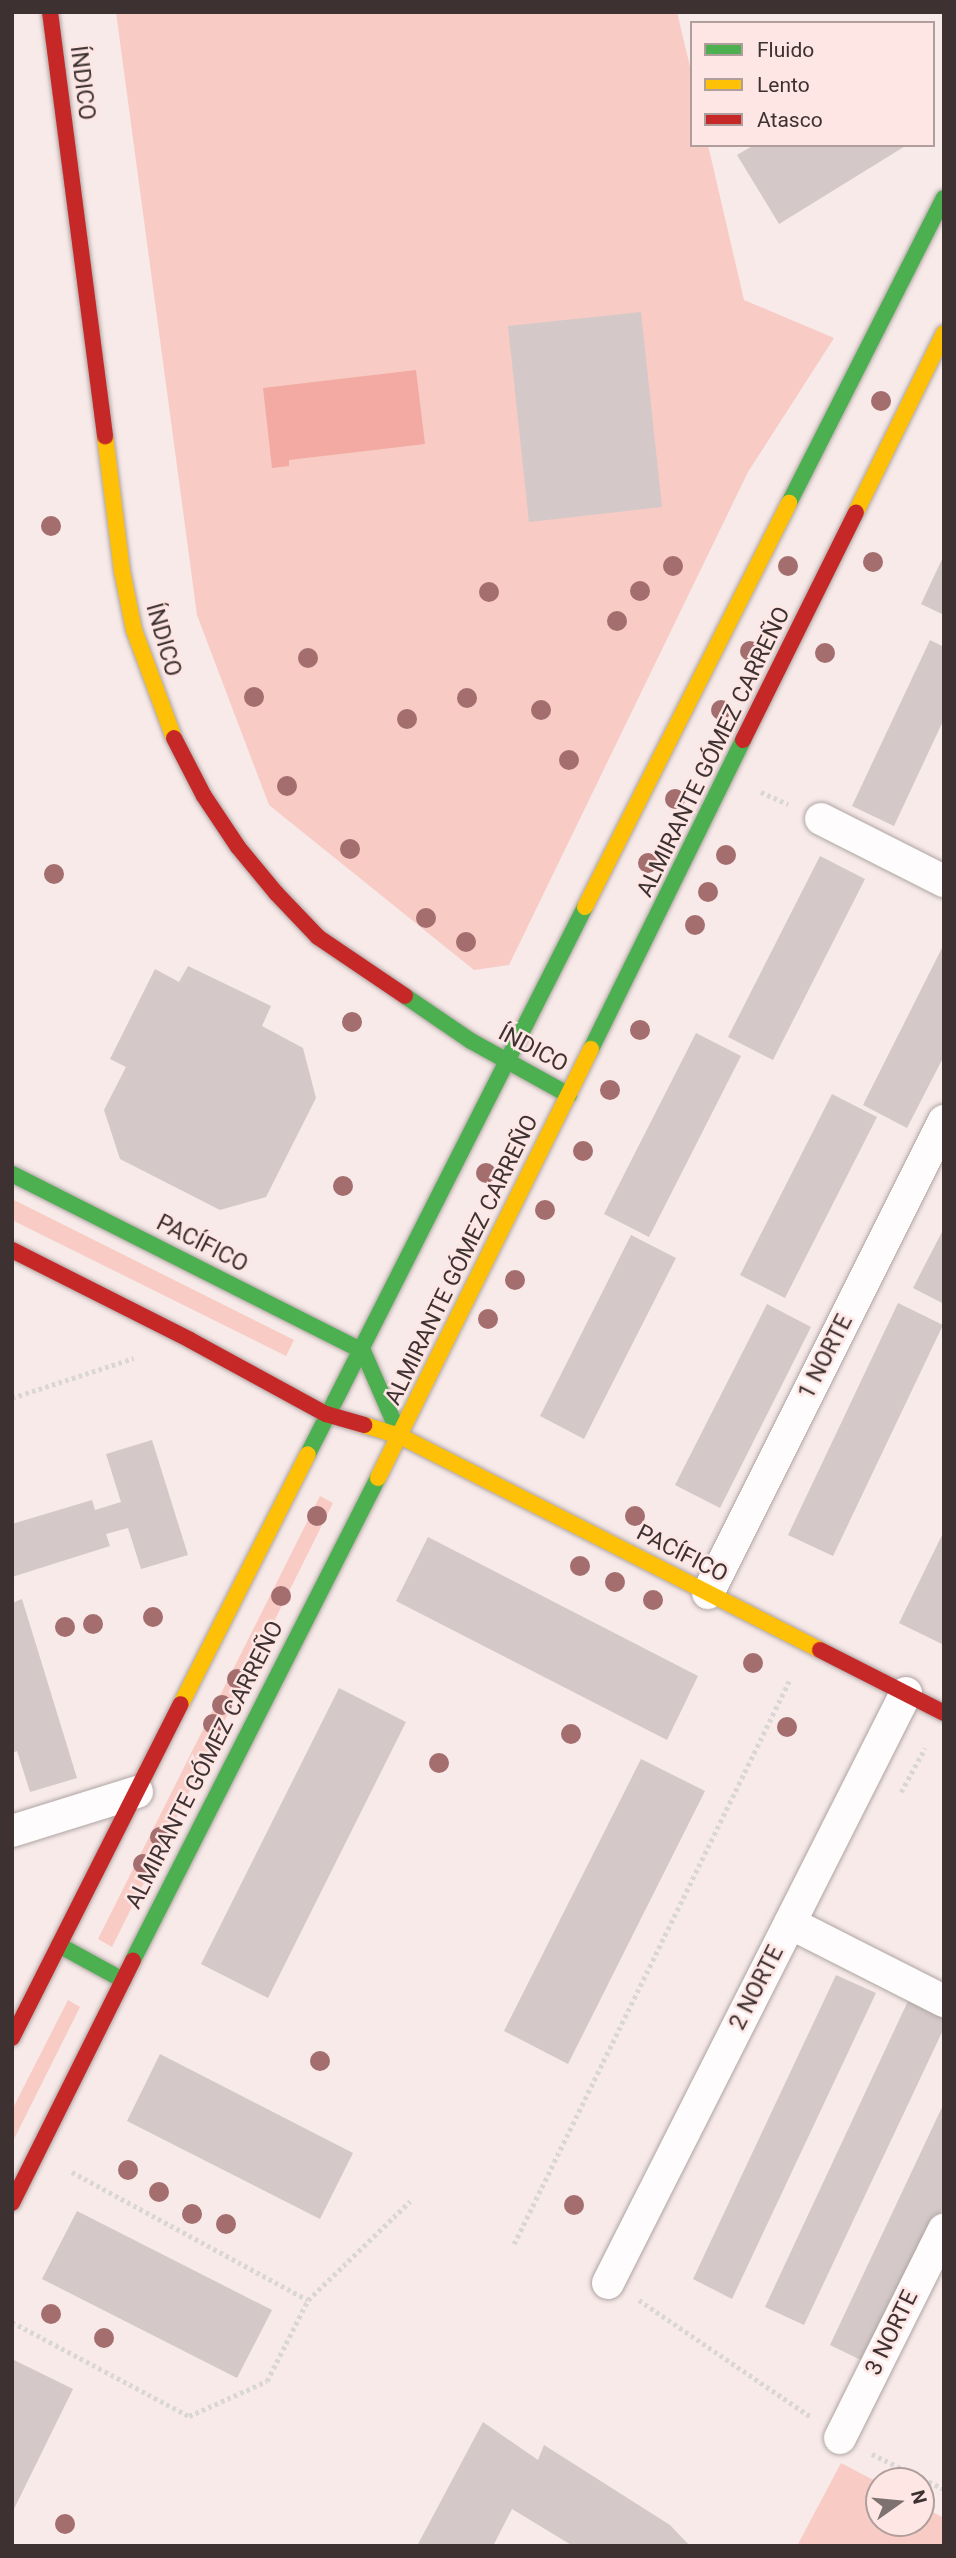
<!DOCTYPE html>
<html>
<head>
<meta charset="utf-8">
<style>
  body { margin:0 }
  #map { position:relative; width:956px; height:2558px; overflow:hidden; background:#f7eae9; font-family:Roboto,sans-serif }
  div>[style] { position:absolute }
  .green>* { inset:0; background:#f8cbc5 }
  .water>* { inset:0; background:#f3aaa2 }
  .building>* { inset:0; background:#d4c9c8 }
  .path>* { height:4.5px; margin-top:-2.25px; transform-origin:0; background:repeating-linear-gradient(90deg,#dbd6d6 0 3.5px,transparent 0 7px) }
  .roads { filter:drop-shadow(0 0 2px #aea4a3) drop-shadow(0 0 2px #aea4a3) }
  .street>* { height:32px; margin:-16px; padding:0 16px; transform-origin:16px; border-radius:16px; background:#fefcfc }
  .fast>* { height:16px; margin:-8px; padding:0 8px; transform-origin:8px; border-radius:8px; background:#4caf50 }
  .slow>* { height:16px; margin:-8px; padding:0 8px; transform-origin:8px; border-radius:8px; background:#ffc107 }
  .jam>* { height:16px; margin:-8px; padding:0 8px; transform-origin:8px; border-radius:8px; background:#c62828 }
  .trees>* { width:20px; height:20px; margin:-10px; border-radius:50%; background:#a46d6e }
  span { translate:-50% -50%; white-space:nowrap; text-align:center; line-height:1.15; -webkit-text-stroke:5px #fde6e3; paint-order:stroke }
  .street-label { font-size:23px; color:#3d3231 }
  .frame { position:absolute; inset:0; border:14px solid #3d3231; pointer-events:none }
  .legend { position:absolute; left:690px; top:21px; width:245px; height:126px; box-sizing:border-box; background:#fde6e3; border:2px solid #b09e9c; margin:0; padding:9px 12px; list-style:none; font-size:21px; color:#3d3231 }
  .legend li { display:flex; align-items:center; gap:14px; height:35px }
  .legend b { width:35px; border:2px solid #b09e9c }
  .north { position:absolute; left:865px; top:2467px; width:70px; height:70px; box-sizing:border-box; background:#fde6e3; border:2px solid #b09e9c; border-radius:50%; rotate:75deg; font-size:19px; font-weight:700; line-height:28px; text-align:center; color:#3d3231 }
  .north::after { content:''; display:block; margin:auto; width:24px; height:32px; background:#7e7271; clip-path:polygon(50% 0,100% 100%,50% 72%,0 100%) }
</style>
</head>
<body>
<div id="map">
  <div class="green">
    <i style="clip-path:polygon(116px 12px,677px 12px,692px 75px,692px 145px,708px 145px,744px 300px,834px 338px,748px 472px,509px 965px,474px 970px,269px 805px,197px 615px)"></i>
    <i style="clip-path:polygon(12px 1199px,294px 1340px,286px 1356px,12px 1220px)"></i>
    <i style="clip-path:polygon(320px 1496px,333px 1503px,112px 1947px,98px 1939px)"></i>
    <i style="clip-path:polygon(68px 2000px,80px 2007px,12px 2143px,12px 2110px)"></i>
    <i style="clip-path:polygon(841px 2463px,879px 2483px,879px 2523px,921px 2523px,921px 2506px,944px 2518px,944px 2546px,797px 2546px)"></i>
  </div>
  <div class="water">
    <i style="clip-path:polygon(416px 370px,425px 444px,289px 460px,289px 466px,272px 468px,263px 388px)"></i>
  </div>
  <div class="building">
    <i style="clip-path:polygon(754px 145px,907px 145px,779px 224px,737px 155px)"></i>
    <i style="clip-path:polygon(641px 312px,662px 507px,529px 522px,508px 326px)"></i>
    <i style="clip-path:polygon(944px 555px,944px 615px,921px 604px)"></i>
    <i style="clip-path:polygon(930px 640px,944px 647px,944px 719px,894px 826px,852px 806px)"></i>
    <i style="clip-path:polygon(820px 856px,865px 879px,773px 1060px,728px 1037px)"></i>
    <i style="clip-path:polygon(944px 944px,944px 1056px,907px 1128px,863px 1105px)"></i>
    <i style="clip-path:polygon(188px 966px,271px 1006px,262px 1026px,303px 1048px,316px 1098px,266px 1197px,220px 1210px,120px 1159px,104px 1110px,126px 1067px,110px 1059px,155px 969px,179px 982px)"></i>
    <i style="clip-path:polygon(696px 1033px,741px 1056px,649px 1237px,604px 1214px)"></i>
    <i style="clip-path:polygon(832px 1094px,877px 1117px,785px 1298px,740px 1275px)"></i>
    <i style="clip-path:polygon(944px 1228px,944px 1304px,913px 1288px)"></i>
    <i style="clip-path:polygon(631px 1235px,676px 1258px,584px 1439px,540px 1416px)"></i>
    <i style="clip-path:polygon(898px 1303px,943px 1325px,833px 1556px,788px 1535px)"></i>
    <i style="clip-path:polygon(767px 1304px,811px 1327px,720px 1508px,675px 1485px)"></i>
    <i style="clip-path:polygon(152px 1440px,188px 1555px,141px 1569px,128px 1528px,106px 1534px,110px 1546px,12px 1577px,12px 1524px,92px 1500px,95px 1510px,121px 1502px,106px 1454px)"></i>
    <i style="clip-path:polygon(944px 1531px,944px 1645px,899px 1623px)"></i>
    <i style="clip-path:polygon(428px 1537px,698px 1676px,667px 1740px,396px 1601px)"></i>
    <i style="clip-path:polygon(22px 1599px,77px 1778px,30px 1792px,17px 1751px,12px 1753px,12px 1603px)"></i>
    <i style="clip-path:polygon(339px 1688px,406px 1722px,268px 1998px,201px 1964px)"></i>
    <i style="clip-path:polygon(641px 1759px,705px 1791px,568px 2064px,504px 2031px)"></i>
    <i style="clip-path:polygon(836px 1975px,876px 1993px,732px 2299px,693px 2279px)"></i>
    <i style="clip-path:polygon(908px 2001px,944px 2018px,944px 2028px,804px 2325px,765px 2307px)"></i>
    <i style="clip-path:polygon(160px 2054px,353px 2153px,320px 2219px,127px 2121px)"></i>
    <i style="clip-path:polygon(944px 2103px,944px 2205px,869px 2364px,830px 2345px)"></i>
    <i style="clip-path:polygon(77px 2211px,272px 2310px,237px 2378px,42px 2279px)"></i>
    <i style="clip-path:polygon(12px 2359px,73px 2389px,12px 2513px)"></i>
    <i style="clip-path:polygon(483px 2422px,538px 2460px,544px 2445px,670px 2525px,690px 2546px,573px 2546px,512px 2509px,493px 2546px,417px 2546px)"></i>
  </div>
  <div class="path">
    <i style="left:761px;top:792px;width:30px;rotate:24deg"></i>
    <i style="left:12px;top:1398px;width:128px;rotate:-18.2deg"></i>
    <i style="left:901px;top:1792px;width:50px;rotate:-61.4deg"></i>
    <i style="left:72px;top:2172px;width:268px;rotate:28.5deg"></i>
    <i style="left:514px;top:2244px;width:629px;rotate:-63.96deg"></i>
    <i style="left:639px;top:2300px;width:208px;rotate:34.2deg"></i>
    <i style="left:12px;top:2322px;width:200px;rotate:28deg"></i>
    <i style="left:189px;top:2416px;width:85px;rotate:-24.2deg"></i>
    <i style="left:267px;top:2381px;width:91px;rotate:-63.2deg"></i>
    <i style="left:308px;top:2300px;width:142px;rotate:-44.1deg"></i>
    <i style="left:872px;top:2454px;width:80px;rotate:25.9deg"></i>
  </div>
  <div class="roads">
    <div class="street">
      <i style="left:821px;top:819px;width:138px;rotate:26.8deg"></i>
      <i style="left:708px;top:1593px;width:528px;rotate:-63.43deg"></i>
      <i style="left:12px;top:1831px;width:131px;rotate:-17.3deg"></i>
      <i style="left:790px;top:1923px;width:173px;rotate:26.9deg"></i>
      <i style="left:608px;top:2283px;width:661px;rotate:-63.2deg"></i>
      <i style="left:840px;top:2438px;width:233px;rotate:-63.5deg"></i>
    </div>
    <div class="fast">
      <i style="left:789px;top:503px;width:342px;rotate:-63.1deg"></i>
      <i style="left:405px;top:996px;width:80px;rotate:34.3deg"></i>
      <i style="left:471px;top:1041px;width:112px;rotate:28.9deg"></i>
      <i style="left:591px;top:1049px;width:344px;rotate:-63.8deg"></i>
      <i style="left:12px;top:1174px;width:393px;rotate:26.8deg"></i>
      <i style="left:363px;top:1351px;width:93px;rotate:66.5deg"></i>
      <i style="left:308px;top:1454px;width:613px;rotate:-63.14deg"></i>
      <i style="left:59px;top:1945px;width:73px;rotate:28.7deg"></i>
      <i style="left:133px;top:1960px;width:541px;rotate:-63.06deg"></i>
    </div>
    <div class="slow">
      <i style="left:105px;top:436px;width:136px;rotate:82.8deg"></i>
      <i style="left:122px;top:571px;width:60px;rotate:78.5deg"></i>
      <i style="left:134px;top:630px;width:115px;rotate:69.7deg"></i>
      <i style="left:856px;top:512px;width:199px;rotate:-63.8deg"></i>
      <i style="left:585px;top:907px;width:453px;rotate:-63.2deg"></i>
      <i style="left:364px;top:1425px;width:38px;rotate:17deg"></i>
      <i style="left:400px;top:1436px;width:471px;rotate:27deg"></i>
      <i style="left:378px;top:1478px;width:479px;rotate:-63.6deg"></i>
      <i style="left:181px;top:1704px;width:280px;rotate:-63.1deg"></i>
    </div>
    <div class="jam">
      <i style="left:50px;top:12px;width:428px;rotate:82.6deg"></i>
      <i style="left:174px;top:738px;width:65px;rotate:62.7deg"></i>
      <i style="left:204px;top:796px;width:61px;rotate:56.3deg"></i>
      <i style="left:238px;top:847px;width:60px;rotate:50.4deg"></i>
      <i style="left:276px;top:893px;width:61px;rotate:46.3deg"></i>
      <i style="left:318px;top:937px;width:105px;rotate:34.1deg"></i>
      <i style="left:743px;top:740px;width:254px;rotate:-63.6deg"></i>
      <i style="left:12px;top:1250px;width:199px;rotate:26.8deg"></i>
      <i style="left:190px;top:1340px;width:155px;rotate:28.6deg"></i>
      <i style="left:326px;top:1414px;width:40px;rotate:16deg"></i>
      <i style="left:820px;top:1650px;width:139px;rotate:26.9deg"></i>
      <i style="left:12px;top:2038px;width:374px;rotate:-63.2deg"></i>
      <i style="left:12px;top:2203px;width:271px;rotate:-63.5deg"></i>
    </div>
  </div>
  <div class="trees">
    <i style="left:881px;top:401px"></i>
    <i style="left:51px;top:526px"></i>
    <i style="left:873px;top:562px"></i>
    <i style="left:673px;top:566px"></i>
    <i style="left:788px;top:566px"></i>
    <i style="left:640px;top:591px"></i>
    <i style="left:489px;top:592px"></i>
    <i style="left:617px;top:621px"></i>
    <i style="left:750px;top:651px"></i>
    <i style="left:825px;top:653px"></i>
    <i style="left:308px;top:658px"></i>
    <i style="left:254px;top:697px"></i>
    <i style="left:467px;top:698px"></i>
    <i style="left:541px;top:710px"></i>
    <i style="left:721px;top:710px"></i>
    <i style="left:407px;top:719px"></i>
    <i style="left:569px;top:760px"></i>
    <i style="left:287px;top:786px"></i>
    <i style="left:675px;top:799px"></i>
    <i style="left:350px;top:849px"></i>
    <i style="left:726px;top:855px"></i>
    <i style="left:648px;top:863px"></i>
    <i style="left:54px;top:874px"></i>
    <i style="left:708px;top:892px"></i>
    <i style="left:426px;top:918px"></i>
    <i style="left:695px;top:925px"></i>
    <i style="left:466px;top:942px"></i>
    <i style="left:352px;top:1022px"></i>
    <i style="left:640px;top:1030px"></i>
    <i style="left:610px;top:1090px"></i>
    <i style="left:583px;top:1151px"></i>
    <i style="left:486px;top:1173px"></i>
    <i style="left:343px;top:1186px"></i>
    <i style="left:545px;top:1210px"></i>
    <i style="left:515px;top:1280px"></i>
    <i style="left:488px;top:1319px"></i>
    <i style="left:317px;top:1516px"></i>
    <i style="left:635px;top:1516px"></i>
    <i style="left:580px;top:1566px"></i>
    <i style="left:615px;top:1582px"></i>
    <i style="left:281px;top:1596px"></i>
    <i style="left:653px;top:1600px"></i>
    <i style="left:153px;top:1617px"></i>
    <i style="left:93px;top:1624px"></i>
    <i style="left:65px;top:1627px"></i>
    <i style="left:753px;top:1663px"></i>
    <i style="left:237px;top:1679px"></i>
    <i style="left:222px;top:1705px"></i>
    <i style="left:213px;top:1724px"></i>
    <i style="left:787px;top:1727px"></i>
    <i style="left:571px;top:1734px"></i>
    <i style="left:439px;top:1763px"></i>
    <i style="left:160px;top:1837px"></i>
    <i style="left:143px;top:1864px"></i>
    <i style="left:320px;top:2061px"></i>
    <i style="left:128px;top:2170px"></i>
    <i style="left:159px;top:2192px"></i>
    <i style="left:574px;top:2205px"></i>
    <i style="left:192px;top:2214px"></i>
    <i style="left:226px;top:2224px"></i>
    <i style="left:51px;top:2314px"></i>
    <i style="left:104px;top:2338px"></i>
    <i style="left:65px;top:2524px"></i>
  </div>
  <div class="street-label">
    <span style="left:82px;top:83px;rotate:83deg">ÍNDICO</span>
    <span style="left:163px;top:640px;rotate:74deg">ÍNDICO</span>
    <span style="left:714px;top:752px;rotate:-64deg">ALMIRANTE GÓMEZ CARREÑO</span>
    <span style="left:533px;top:1049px;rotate:28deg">ÍNDICO</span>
    <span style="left:202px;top:1244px;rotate:27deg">PACÍFICO</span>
    <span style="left:462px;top:1260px;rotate:-64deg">ALMIRANTE GÓMEZ CARREÑO</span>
    <span style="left:826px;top:1357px;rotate:-63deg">1 NORTE</span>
    <span style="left:682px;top:1554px;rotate:27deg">PACÍFICO</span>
    <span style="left:205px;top:1765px;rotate:-63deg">ALMIRANTE GÓMEZ CARREÑO</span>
    <span style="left:757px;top:1988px;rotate:-63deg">2 NORTE</span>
    <span style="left:892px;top:2333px;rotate:-64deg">3 NORTE</span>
  </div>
  <div class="frame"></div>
  <ul class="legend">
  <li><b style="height:9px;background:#4caf50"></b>Fluido</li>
  <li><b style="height:9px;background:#ffc107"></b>Lento</li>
  <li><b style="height:9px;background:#c62828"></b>Atasco</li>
  </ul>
  <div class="north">N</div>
</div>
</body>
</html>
